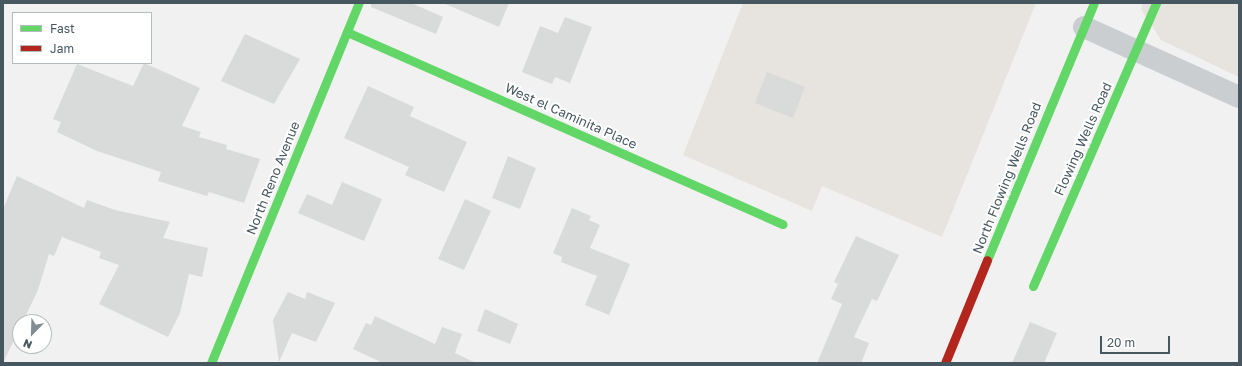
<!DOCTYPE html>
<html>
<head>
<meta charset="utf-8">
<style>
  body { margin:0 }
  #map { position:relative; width:1242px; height:366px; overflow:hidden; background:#f2f1f1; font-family:"Golos Text",sans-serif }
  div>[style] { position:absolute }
  .commercial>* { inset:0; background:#e7e3df }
  .building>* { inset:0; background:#d9dada }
  .street>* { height:22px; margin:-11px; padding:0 11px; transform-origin:11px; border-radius:11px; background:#caced1 }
  .fast>* { height:9px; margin:-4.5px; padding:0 4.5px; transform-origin:4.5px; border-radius:4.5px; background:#63d668 }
  .jam>* { height:9px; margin:-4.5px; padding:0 4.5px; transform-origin:4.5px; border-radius:4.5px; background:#b3261e }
  span { translate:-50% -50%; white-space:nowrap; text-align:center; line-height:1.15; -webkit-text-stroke:4px #fff; paint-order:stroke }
  .street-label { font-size:13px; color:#465760 }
  .frame { position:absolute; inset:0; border:4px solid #465760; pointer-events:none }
  .legend { position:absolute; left:12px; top:12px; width:140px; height:52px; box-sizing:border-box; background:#fff; border:1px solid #b5bcbf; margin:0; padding:5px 7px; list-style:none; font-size:12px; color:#465760 }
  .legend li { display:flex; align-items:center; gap:8px; height:20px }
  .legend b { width:20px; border:1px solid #b5bcbf }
  .north { position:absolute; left:12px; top:314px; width:40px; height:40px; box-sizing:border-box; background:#fff; border:1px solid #b5bcbf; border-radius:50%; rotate:203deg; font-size:11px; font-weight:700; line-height:16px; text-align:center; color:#465760 }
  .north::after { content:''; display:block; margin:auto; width:14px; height:18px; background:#828d93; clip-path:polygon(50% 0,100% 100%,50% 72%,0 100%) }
  .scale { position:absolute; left:1100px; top:336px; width:70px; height:18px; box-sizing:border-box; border:2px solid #465760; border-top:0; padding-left:5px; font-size:12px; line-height:14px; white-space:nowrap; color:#465760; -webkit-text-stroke:3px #fff; paint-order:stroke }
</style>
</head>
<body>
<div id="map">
  <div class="commercial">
    <i style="clip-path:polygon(743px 3px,1036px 3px,942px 237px,822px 186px,812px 211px,683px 155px)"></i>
    <i style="clip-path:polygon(1143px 3px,1239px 3px,1239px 77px,1161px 40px,1141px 9px)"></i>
  </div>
  <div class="building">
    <i style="clip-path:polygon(371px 3px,411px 3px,443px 17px,436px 34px,371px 7px)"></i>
    <i style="clip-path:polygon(443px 3px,509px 3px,499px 27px)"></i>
    <i style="clip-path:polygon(565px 17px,592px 27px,570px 83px,555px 77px,552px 84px,522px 72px,540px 26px,558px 33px)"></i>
    <i style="clip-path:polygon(245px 34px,300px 59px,274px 104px,221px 81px)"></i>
    <i style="clip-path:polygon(144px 63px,200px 88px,182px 126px,201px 132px,199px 137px,227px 145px,226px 149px,260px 159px,244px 203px,209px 192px,207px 196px,158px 181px,161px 172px,97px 151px,57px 132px,61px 122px,53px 119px,77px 64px,133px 86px)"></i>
    <i style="clip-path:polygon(767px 72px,805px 87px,793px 118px,755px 103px)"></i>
    <i style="clip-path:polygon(368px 86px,414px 107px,410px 116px,467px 142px,444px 192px,405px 175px,409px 167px,344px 138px)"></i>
    <i style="clip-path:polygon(508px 156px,536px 168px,520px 209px,492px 198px)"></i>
    <i style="clip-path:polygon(17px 176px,84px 208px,87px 200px,115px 210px,170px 222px,163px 238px,208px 248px,202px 277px,189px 274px,180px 313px,168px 337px,99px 304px,119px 265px,99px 258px,101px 252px,62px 237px,54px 256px,49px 254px,38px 290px,3px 363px,3px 209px)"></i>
    <i style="clip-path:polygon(342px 182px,382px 199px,364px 241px,298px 213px,307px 194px,332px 205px)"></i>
    <i style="clip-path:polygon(465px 199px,491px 211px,464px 270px,438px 259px)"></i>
    <i style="clip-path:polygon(572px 208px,591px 216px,589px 220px,600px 225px,590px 248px,630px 264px,609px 315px,585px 305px,597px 276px,561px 262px,562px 257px,553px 253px)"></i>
    <i style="clip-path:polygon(856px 236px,899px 255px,877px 301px,872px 299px,854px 337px,869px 343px,861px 363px,817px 363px,842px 304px,831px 299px,838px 284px,834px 282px)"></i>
    <i style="clip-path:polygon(288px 292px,305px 299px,307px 292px,335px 303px,316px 342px,292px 333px,279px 362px,273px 320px)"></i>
    <i style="clip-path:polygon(485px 309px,518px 324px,510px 344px,477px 331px)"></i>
    <i style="clip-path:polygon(375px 316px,435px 344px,442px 327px,462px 334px,455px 353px,476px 363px,383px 363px,353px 349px,366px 323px,371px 325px)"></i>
    <i style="clip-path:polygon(1030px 322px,1057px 333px,1044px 363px,1012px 363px)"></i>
  </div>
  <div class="street">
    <i style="left:1084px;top:27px;width:170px;rotate:24.3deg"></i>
  </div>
  <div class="fast">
    <i style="left:347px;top:32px;width:476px;rotate:23.8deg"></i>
    <i style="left:987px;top:260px;width:278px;rotate:-67.4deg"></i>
    <i style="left:1033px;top:286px;width:309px;rotate:-66.5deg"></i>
    <i style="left:211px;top:363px;width:389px;rotate:-67.7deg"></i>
  </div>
  <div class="jam">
    <i style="left:945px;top:363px;width:111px;rotate:-67.8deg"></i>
  </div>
  <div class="street-label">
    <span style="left:571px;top:116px;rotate:24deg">West el Caminita Place</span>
    <span style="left:1083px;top:139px;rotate:-66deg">Flowing Wells Road</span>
    <span style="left:273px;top:178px;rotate:-68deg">North Reno Avenue</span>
    <span style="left:1007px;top:178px;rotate:-68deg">North Flowing Wells Road</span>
  </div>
  <div class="frame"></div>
  <ul class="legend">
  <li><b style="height:5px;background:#63d668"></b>Fast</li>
  <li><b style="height:5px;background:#b3261e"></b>Jam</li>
  </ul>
  <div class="north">N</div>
  <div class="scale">20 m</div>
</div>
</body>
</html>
